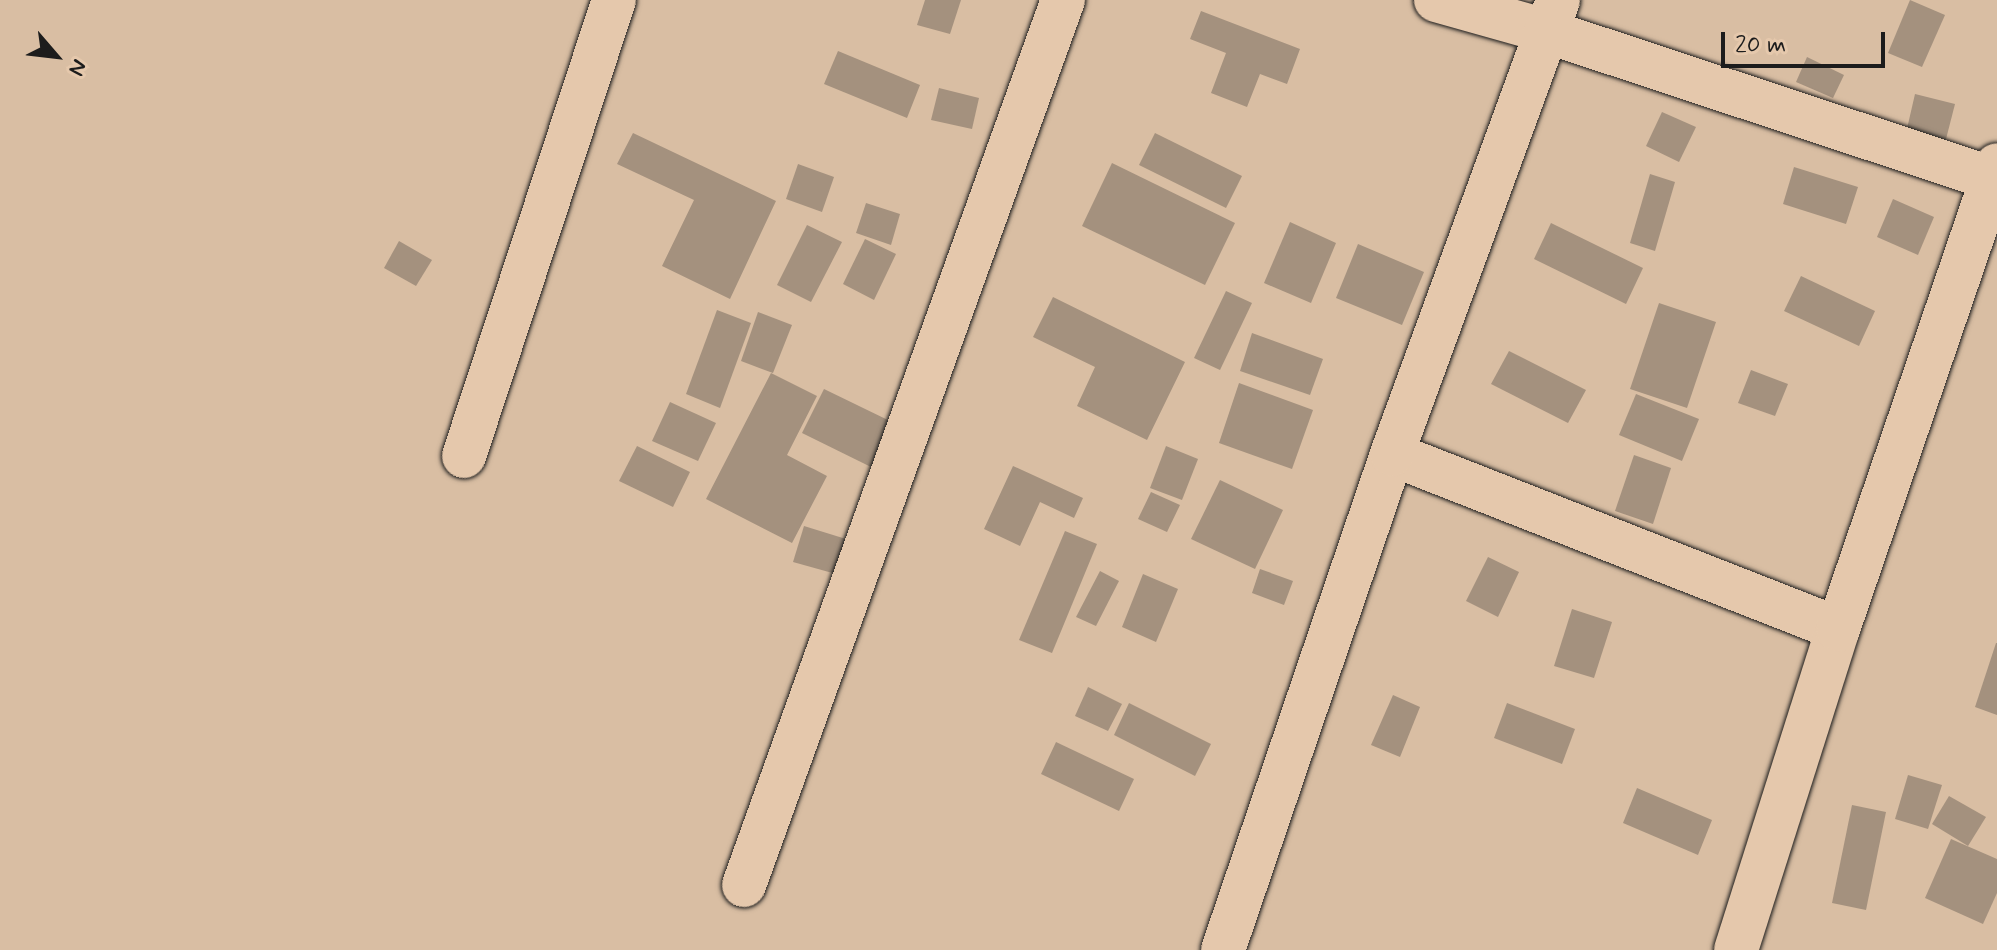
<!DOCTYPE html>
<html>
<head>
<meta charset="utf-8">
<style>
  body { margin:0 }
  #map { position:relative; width:1997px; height:950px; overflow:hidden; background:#d9bea3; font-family:Mynerve,sans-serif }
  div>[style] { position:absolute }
  .building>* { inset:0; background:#a4917e }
  .roads { filter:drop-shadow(0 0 2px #1c1c1c) drop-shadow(0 0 2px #1c1c1c) }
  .minor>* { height:44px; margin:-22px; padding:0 22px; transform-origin:22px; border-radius:22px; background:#e5c8ac }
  span { translate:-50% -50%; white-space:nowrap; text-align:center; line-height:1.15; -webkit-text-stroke:7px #e5c8ac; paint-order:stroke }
  .north { position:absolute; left:16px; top:16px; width:80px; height:80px; -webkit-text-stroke:6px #e5c8ac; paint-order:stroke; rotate:118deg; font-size:22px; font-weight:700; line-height:32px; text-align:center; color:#1c1c1c }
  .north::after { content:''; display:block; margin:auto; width:28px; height:36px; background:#1c1c1c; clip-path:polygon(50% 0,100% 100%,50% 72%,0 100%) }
  .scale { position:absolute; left:1721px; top:32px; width:164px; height:36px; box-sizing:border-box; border:4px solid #1c1c1c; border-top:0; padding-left:10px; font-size:24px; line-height:28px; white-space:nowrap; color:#1c1c1c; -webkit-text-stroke:6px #e5c8ac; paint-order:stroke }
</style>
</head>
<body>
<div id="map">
  <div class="building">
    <i style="clip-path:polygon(925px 0,961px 0,950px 34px,917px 25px)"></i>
    <i style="clip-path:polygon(1910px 0,1945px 15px,1922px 67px,1888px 53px)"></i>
    <i style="clip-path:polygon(1201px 11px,1300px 49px,1287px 84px,1260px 74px,1247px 107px,1211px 93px,1226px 53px,1190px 39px)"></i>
    <i style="clip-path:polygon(838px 51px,920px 85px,907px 118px,824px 84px)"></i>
    <i style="clip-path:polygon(1807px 57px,1844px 75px,1833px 98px,1796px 82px)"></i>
    <i style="clip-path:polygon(939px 88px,979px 98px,972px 129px,931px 120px)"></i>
    <i style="clip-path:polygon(1915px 94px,1955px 104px,1945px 143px,1906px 133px)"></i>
    <i style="clip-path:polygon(1662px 112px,1696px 127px,1679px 162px,1646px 146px)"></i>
    <i style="clip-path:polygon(633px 133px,776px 201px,730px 299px,662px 266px,694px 200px,617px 164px)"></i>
    <i style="clip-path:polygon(1155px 133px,1242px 176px,1226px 208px,1139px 165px)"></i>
    <i style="clip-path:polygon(1112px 163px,1235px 223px,1205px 285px,1082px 226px)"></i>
    <i style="clip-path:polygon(798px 164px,834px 177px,822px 212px,786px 199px)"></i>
    <i style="clip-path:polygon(1794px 167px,1858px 187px,1846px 224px,1783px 204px)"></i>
    <i style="clip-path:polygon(1650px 174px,1675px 182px,1655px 251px,1630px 243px)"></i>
    <i style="clip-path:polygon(1893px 199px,1934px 217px,1918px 255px,1877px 237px)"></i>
    <i style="clip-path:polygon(866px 203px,900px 214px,891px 245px,856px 233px)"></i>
    <i style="clip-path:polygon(1290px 222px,1336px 243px,1311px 303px,1264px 283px)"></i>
    <i style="clip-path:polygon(1551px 223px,1643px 268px,1626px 304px,1534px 259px)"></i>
    <i style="clip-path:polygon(807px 225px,842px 242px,811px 302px,777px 285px)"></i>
    <i style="clip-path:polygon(865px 239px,896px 254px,874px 300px,843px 284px)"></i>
    <i style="clip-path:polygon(399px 241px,432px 260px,416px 286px,384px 268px)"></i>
    <i style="clip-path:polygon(1358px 244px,1424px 272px,1402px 325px,1336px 298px)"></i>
    <i style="clip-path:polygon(1801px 276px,1875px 311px,1859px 346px,1784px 311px)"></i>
    <i style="clip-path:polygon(1226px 291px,1252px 303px,1220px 370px,1194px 358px)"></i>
    <i style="clip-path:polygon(1053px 297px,1185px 362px,1147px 440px,1077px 406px,1095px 367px,1033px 337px)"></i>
    <i style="clip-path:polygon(1659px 303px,1716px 322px,1687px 408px,1630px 389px)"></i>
    <i style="clip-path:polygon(717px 310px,751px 323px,720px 408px,686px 394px)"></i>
    <i style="clip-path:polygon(758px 312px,792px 325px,773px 373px,741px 361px)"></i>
    <i style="clip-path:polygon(1252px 333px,1323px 359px,1310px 395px,1240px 371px)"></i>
    <i style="clip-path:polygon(1509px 351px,1586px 390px,1568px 423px,1491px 384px)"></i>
    <i style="clip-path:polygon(1751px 370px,1788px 384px,1775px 416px,1738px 403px)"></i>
    <i style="clip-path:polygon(771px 373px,817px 396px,787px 455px,827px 476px,792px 543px,706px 499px)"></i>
    <i style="clip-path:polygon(1239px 383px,1313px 410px,1292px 469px,1219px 443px)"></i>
    <i style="clip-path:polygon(824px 389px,892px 422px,871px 467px,802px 433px)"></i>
    <i style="clip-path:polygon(1636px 394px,1699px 419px,1682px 461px,1619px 435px)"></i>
    <i style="clip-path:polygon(670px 402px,716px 423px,698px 461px,652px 441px)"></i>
    <i style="clip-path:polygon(637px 446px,690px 472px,673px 507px,619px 481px)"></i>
    <i style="clip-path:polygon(1166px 446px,1198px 459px,1182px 500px,1150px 488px)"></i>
    <i style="clip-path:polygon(1634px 455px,1671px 468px,1653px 524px,1615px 511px)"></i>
    <i style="clip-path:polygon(1013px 466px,1083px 498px,1074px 518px,1040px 502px,1020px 546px,984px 529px)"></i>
    <i style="clip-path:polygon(1220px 480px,1283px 510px,1255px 569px,1191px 539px)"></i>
    <i style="clip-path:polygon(1151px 492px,1180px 505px,1167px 532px,1138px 519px)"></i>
    <i style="clip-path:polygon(804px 526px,846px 539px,836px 574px,793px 562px)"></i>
    <i style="clip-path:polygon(1065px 531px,1097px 544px,1052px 653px,1019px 640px)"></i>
    <i style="clip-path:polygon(1488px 557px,1519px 572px,1498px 617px,1466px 601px)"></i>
    <i style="clip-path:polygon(1260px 569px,1293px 581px,1284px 605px,1252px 593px)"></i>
    <i style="clip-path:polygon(1100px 571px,1119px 581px,1096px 626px,1076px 617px)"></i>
    <i style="clip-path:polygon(1143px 574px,1178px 589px,1156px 642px,1122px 627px)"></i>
    <i style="clip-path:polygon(1572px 609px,1612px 622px,1594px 678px,1554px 666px)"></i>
    <i style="clip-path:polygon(1996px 643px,1997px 643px,1997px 715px,1975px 707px)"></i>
    <i style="clip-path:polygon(1088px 687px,1122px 704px,1108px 731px,1075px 716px)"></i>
    <i style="clip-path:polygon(1393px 695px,1420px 707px,1400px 757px,1371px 745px)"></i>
    <i style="clip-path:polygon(1129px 703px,1211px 744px,1195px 776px,1114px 735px)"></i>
    <i style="clip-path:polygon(1507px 703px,1575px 729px,1562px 764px,1494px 738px)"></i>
    <i style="clip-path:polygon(1056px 742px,1134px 779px,1119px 811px,1041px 774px)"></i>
    <i style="clip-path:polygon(1908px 775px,1942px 785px,1928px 829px,1895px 819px)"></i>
    <i style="clip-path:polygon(1637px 788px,1712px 820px,1698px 855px,1623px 823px)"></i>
    <i style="clip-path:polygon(1949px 796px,1986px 817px,1968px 846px,1932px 824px)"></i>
    <i style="clip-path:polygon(1852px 805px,1886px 812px,1866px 910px,1832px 903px)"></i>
    <i style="clip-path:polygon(1951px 839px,1997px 859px,1997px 893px,1983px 924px,1925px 898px)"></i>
  </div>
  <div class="roads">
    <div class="minor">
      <i style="left:1436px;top:0;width:114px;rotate:15.7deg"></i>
      <i style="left:1546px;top:31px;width:475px;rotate:18.3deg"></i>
      <i style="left:1392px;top:454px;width:479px;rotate:21.4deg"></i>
      <i style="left:464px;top:456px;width:480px;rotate:-71.8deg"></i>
      <i style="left:744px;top:885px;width:941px;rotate:-70.18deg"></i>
      <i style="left:1223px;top:950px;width:524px;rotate:-71.18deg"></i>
      <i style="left:1392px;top:454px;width:483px;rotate:-69.9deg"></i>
      <i style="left:1736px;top:950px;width:337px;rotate:-72.4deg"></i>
      <i style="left:1838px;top:629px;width:490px;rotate:-71.1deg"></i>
    </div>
  </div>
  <div class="north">N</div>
  <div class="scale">20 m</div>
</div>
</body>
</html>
